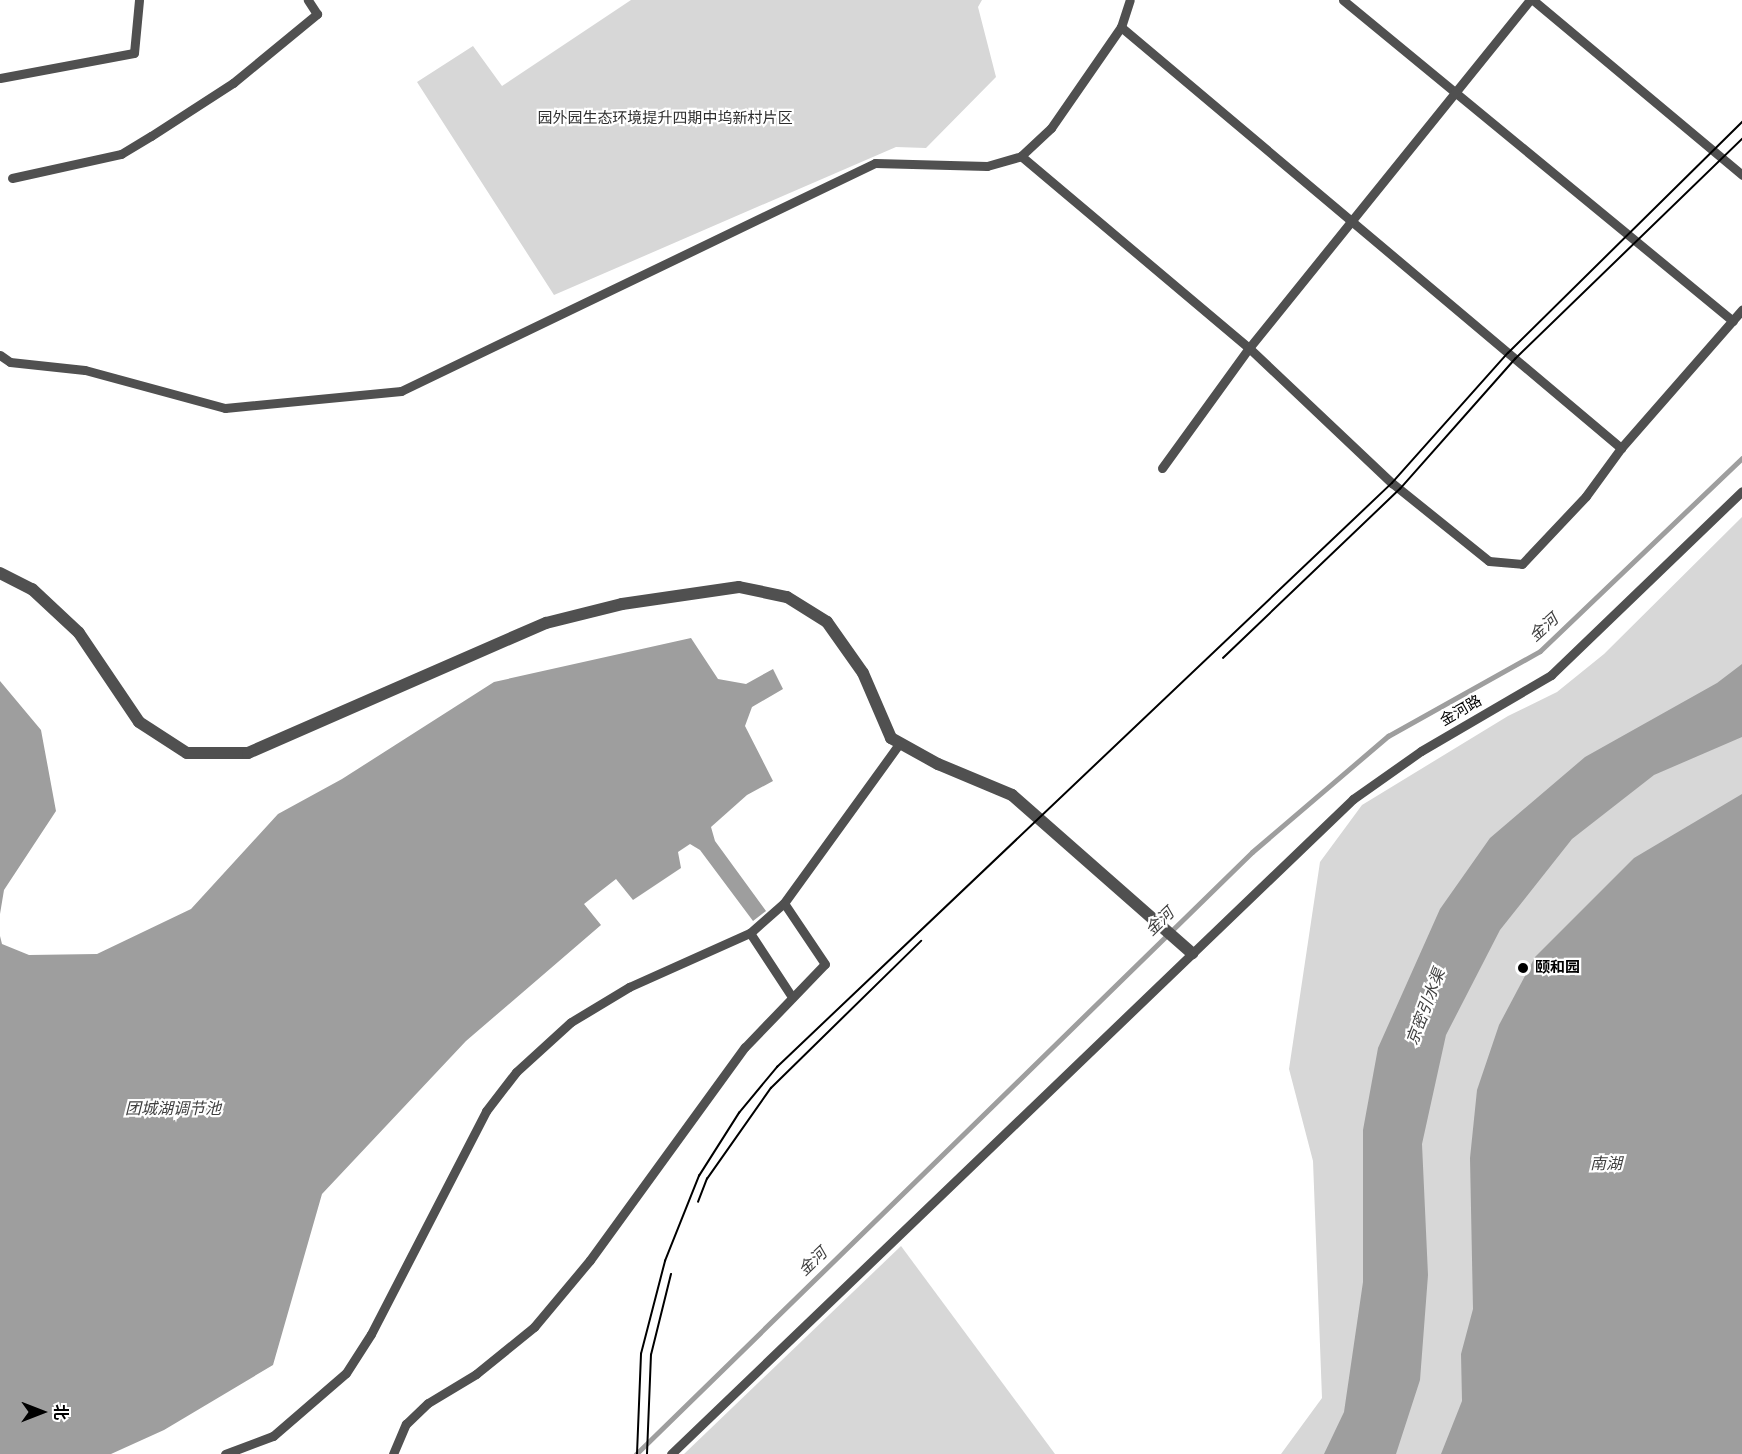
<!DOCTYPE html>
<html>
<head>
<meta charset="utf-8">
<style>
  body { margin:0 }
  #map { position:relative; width:1742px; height:1454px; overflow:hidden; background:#fff; font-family:"DejaVu Sans","Noto Sans SC",sans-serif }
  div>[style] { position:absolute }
  .green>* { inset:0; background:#d7d7d7 }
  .water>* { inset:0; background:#9e9e9e }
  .stream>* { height:5px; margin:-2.5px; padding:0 2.5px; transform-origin:2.5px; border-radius:2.5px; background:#9e9e9e }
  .service>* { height:9px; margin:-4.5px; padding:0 4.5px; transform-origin:4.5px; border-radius:4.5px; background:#505050 }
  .minor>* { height:12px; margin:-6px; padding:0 6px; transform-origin:6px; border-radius:6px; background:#505050 }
  .tram>* { height:1.5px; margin:-0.75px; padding:0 0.75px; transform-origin:0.75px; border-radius:0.75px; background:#000 }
  .dots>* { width:16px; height:16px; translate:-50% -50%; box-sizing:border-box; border:3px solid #fff; border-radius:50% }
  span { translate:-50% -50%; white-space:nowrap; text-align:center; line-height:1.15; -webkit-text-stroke:4.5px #fff; paint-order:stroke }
  .park-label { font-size:15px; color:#2e2e2e }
  .street-label { font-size:15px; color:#000 }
  .poi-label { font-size:15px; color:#000; font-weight:700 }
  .left { translate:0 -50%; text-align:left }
  .water-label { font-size:16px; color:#3f3f3f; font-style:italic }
  .north { position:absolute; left:12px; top:1382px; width:60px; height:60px; -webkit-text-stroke:4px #fff; paint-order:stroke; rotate:90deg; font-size:16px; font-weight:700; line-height:24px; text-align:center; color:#000 }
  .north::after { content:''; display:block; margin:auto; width:21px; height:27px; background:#000; clip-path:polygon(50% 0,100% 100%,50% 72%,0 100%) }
</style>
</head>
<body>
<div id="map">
  <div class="green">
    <i style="clip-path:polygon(631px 0,982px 0,978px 7px,996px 77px,926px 148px,896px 147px,554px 295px,417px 82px,473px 46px,502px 86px)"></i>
    <i style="clip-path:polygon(1742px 517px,1742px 1454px,1281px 1454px,1322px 1398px,1313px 1161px,1289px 1069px,1320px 862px,1362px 805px,1508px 716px,1557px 692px,1604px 654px)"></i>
    <i style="clip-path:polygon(901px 1246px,1055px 1454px,684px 1454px)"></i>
  </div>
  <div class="water">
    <i style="clip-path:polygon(691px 638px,718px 679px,746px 684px,773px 669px,783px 689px,752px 707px,745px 726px,773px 781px,747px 795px,711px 827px,715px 841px,766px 911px,753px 921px,700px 850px,690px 844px,678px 852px,681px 868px,633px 900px,616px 879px,584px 904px,601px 925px,466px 1041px,322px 1194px,273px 1365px,164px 1430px,111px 1454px,0 1454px,0 936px,2px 944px,29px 955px,97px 954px,191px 909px,278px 814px,342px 779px,494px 682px)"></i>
    <i style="clip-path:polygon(1742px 664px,1742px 737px,1654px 775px,1572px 839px,1500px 930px,1446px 1035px,1422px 1144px,1428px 1275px,1420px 1380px,1396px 1454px,1324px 1454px,1344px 1412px,1363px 1282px,1363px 1130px,1378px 1048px,1440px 909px,1490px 838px,1585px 757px,1717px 683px)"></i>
    <i style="clip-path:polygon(0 681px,41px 730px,56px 811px,4px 890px,0 914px)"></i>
    <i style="clip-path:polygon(1742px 794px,1742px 1454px,1441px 1454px,1462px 1401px,1461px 1354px,1473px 1309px,1470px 1158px,1477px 1090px,1499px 1025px,1535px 957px,1634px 858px)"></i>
  </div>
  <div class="stream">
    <i style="left:636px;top:1454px;width:861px;rotate:-44.34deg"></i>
    <i style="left:1252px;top:852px;width:179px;rotate:-40.5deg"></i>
    <i style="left:1388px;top:736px;width:174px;rotate:-29.2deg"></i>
    <i style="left:1540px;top:651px;width:279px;rotate:-43.7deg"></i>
  </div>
  <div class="service">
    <i style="left:1343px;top:0;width:505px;rotate:39.46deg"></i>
    <i style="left:1533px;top:0;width:273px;rotate:39.9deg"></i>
    <i style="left:1121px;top:27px;width:654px;rotate:40.1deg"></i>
    <i style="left:1621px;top:448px;width:184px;rotate:-48.8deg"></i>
    <i style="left:0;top:78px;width:136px;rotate:-10.6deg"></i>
    <i style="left:134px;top:53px;width:53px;rotate:-84.6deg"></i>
    <i style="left:1021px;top:156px;width:41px;rotate:-43deg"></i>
    <i style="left:1051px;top:128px;width:123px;rotate:-55.3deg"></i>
    <i style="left:1121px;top:27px;width:28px;rotate:-72deg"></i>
    <i style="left:12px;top:178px;width:112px;rotate:-12.4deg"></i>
    <i style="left:121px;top:154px;width:35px;rotate:-31deg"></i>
    <i style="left:151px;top:136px;width:98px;rotate:-32.9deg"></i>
    <i style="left:233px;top:83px;width:109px;rotate:-39.4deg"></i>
    <i style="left:317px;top:14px;width:17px;rotate:-123deg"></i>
    <i style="left:0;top:355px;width:12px;rotate:35deg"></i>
    <i style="left:10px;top:362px;width:75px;rotate:6.1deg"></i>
    <i style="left:85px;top:370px;width:145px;rotate:15.2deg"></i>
    <i style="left:225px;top:408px;width:177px;rotate:-5.5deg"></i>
    <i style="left:401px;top:391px;width:526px;rotate:-25.69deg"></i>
    <i style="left:875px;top:163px;width:112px;rotate:1.5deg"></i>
    <i style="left:987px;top:166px;width:35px;rotate:-16deg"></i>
    <i style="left:1021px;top:156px;width:298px;rotate:40.1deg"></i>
    <i style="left:1249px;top:348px;width:197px;rotate:43.4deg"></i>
    <i style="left:1392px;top:483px;width:124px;rotate:38.8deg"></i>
    <i style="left:1489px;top:561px;width:33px;rotate:5deg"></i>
    <i style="left:1522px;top:564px;width:93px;rotate:-46.7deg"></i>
    <i style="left:1586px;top:496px;width:59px;rotate:-53.9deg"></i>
    <i style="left:1162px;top:468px;width:148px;rotate:-54.1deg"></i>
    <i style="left:1249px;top:348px;width:447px;rotate:-51.1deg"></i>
    <i style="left:750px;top:933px;width:77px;rotate:56.7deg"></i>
    <i style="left:225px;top:1454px;width:51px;rotate:-20.6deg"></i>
    <i style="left:273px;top:1436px;width:96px;rotate:-40.8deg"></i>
    <i style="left:346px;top:1373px;width:46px;rotate:-57.3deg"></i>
    <i style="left:371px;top:1334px;width:251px;rotate:-62.7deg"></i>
    <i style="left:486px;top:1111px;width:49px;rotate:-52.4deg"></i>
    <i style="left:516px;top:1072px;width:74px;rotate:-42.3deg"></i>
    <i style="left:571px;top:1022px;width:68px;rotate:-31.1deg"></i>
    <i style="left:629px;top:987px;width:133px;rotate:-24.1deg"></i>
    <i style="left:750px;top:933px;width:45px;rotate:-41.4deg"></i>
    <i style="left:784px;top:903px;width:196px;rotate:-54.1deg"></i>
    <i style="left:393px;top:1454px;width:33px;rotate:-67deg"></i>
    <i style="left:406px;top:1424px;width:30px;rotate:-44deg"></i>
    <i style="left:428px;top:1403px;width:56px;rotate:-31.1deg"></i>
    <i style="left:476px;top:1374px;width:75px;rotate:-39deg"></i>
    <i style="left:534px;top:1327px;width:87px;rotate:-50.1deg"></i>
    <i style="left:590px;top:1260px;width:263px;rotate:-54deg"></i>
    <i style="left:745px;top:1047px;width:115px;rotate:-46.1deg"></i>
    <i style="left:825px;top:964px;width:73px;rotate:-123.9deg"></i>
    <i style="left:671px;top:1454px;width:946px;rotate:-43.84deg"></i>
    <i style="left:1353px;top:799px;width:83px;rotate:-35.2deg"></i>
    <i style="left:1421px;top:751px;width:151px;rotate:-30.3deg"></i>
    <i style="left:1551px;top:675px;width:265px;rotate:-43.9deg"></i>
  </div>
  <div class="minor">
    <i style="left:0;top:573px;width:36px;rotate:27deg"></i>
    <i style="left:32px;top:589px;width:64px;rotate:43.1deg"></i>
    <i style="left:79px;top:633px;width:107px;rotate:56deg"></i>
    <i style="left:139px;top:722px;width:57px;rotate:32.9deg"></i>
    <i style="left:187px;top:753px;width:61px"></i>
    <i style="left:248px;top:753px;width:325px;rotate:-23.6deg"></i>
    <i style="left:546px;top:623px;width:78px;rotate:-14deg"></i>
    <i style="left:622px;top:604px;width:118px;rotate:-8.3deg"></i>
    <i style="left:739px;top:587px;width:49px;rotate:11.8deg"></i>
    <i style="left:787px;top:597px;width:47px;rotate:32deg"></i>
    <i style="left:827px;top:622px;width:62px;rotate:54.8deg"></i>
    <i style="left:863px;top:673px;width:71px;rotate:66.7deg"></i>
    <i style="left:891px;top:738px;width:54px;rotate:29deg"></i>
    <i style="left:938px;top:764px;width:80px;rotate:22.7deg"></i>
    <i style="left:1012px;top:795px;width:240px;rotate:41.3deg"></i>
  </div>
  <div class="tram">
    <i style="left:1223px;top:658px;width:245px;rotate:-43.7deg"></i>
    <i style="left:1400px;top:489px;width:174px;rotate:-48.5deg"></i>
    <i style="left:1515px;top:359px;width:316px;rotate:-44.1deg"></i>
    <i style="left:698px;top:1202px;width:25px;rotate:-69deg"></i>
    <i style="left:707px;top:1179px;width:111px;rotate:-54.9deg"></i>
    <i style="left:771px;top:1088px;width:210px;rotate:-44.4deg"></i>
    <i style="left:637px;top:1454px;width:100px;rotate:-87.7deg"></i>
    <i style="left:641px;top:1354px;width:96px;rotate:-75.5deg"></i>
    <i style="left:665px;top:1261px;width:92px;rotate:-68.2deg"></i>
    <i style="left:699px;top:1176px;width:75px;rotate:-57.6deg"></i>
    <i style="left:739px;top:1113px;width:60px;rotate:-50.4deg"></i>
    <i style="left:777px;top:1067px;width:848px;rotate:-43.52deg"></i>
    <i style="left:1392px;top:483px;width:174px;rotate:-48.3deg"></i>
    <i style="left:1508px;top:353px;width:329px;rotate:-44.6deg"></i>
    <i style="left:647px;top:1454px;width:99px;rotate:-87.7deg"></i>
    <i style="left:651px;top:1355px;width:83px;rotate:-76.1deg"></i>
  </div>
  <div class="dots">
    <i style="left:1523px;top:968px;background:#000"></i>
  </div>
  <div class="park-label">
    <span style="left:665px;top:119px">园外园生态环境提升四期中坞新村片区</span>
  </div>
  <div class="street-label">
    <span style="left:1461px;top:711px;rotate:-30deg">金河路</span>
  </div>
  <div class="poi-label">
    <span class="left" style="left:1535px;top:968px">颐和园</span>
  </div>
  <div class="water-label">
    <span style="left:1544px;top:628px;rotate:-42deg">金河</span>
    <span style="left:1160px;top:922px;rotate:-44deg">金河</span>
    <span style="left:1426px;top:1007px;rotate:-69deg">京密引水渠</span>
    <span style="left:173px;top:1109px">团城湖调节池</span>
    <span style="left:1606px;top:1164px">南湖</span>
    <span style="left:813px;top:1262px;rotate:-44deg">金河</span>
  </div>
  <div class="north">北</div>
</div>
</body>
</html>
